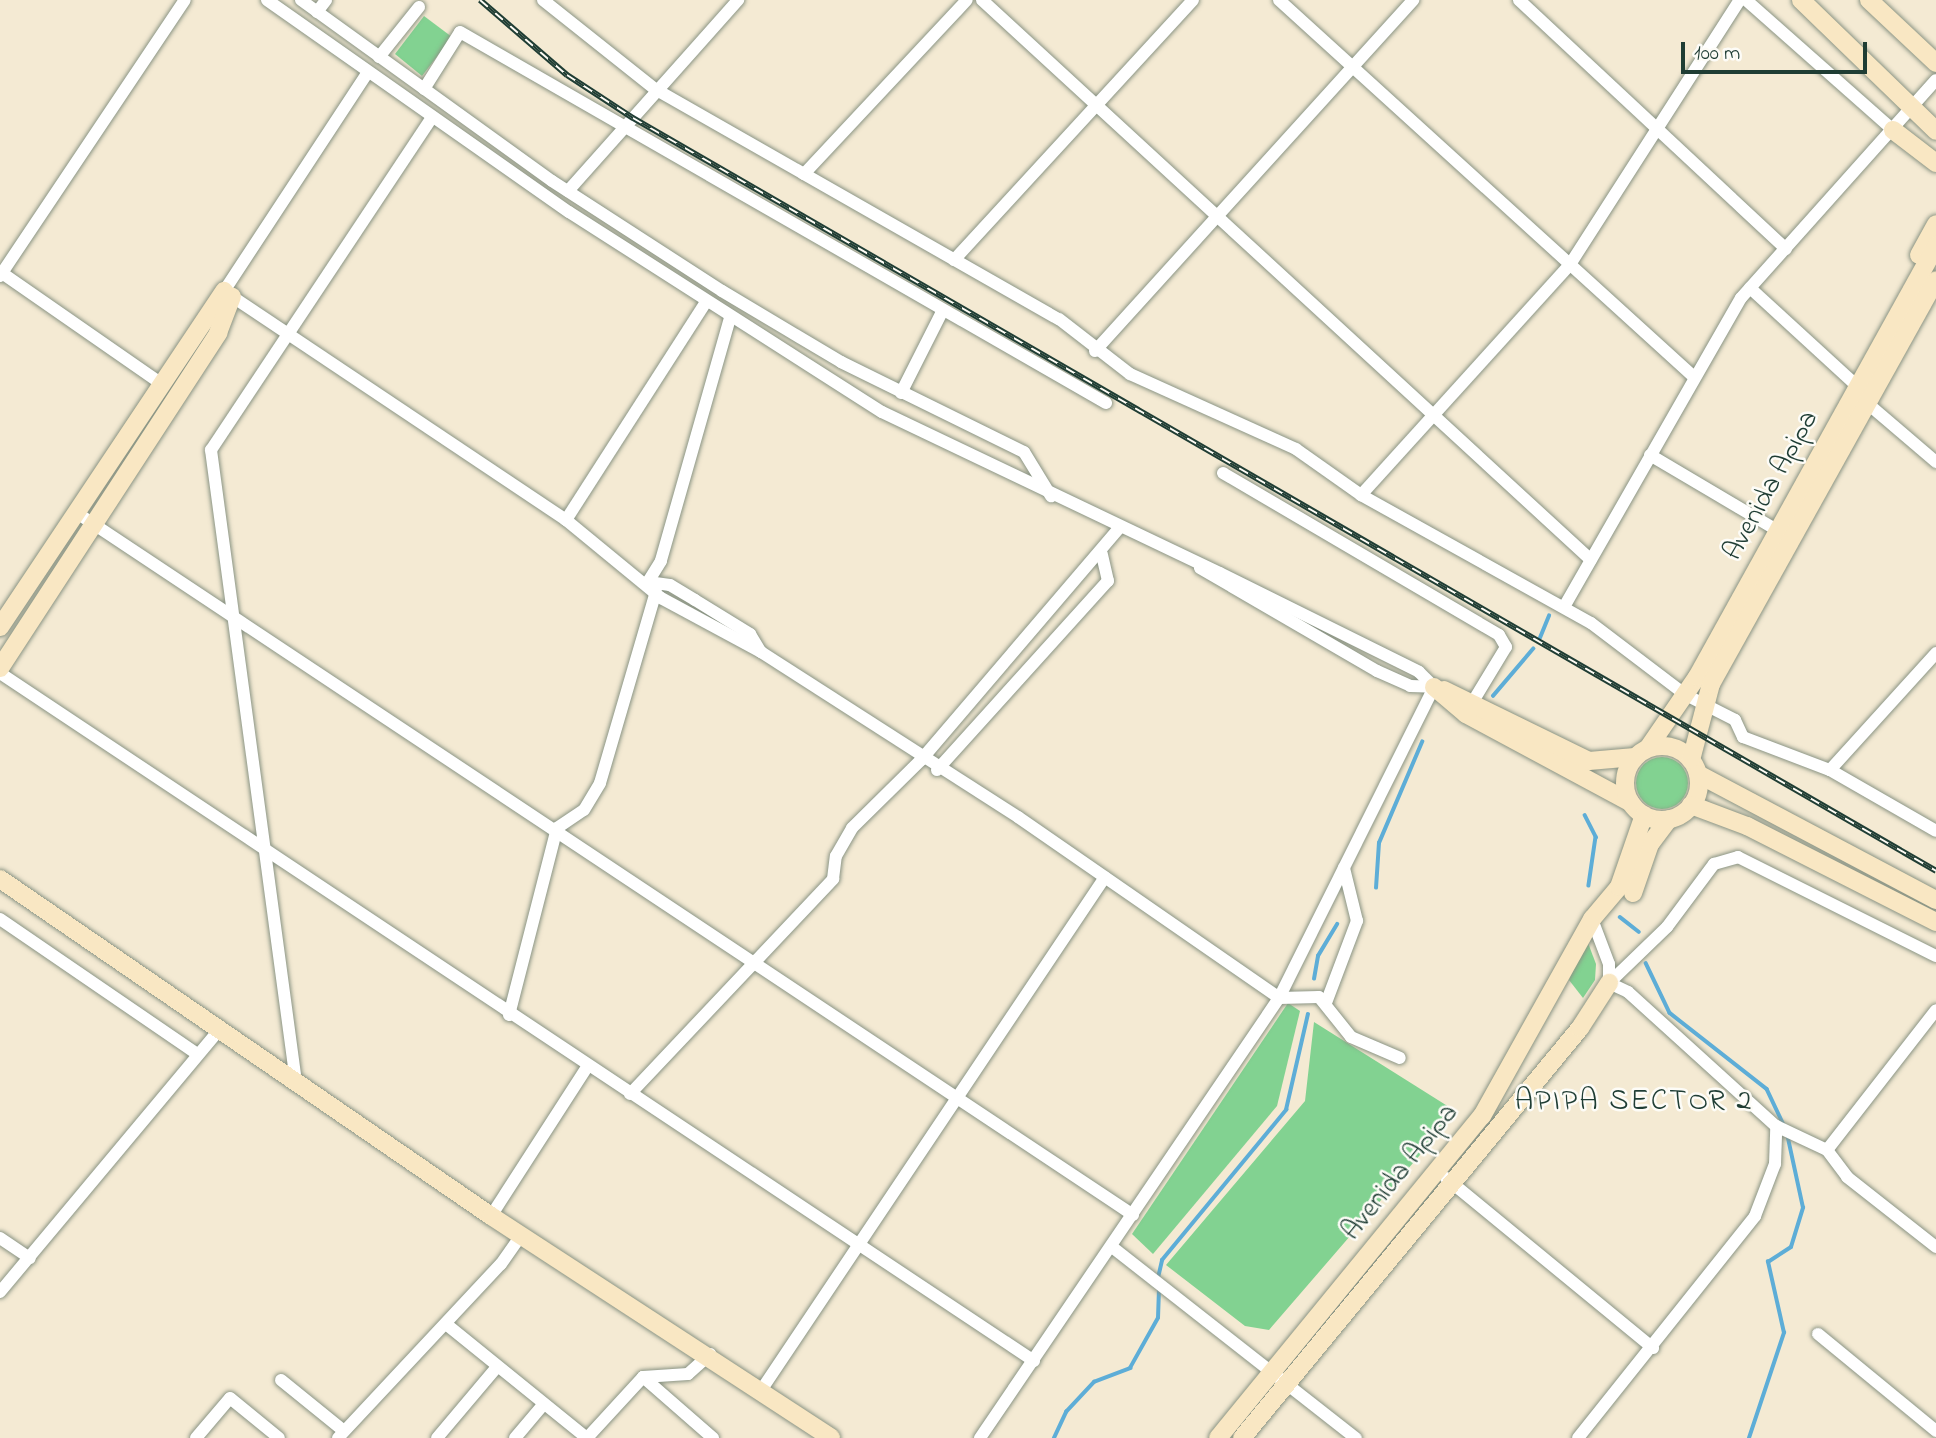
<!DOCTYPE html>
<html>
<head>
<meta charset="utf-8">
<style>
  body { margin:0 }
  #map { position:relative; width:1936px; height:1438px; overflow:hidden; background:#f4ead3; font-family:"Indie Flower",sans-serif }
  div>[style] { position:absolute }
  .green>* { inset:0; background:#82d291 }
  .round { border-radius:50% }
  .stream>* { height:3.5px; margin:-1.75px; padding:0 1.75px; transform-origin:1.75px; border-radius:1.75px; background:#5dadd7 }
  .roads { filter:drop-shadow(0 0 2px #8a9484) drop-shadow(0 0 2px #8a9484) }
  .street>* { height:12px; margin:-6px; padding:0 6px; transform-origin:6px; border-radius:6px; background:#fff }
  .secondary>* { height:18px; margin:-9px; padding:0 9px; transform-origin:9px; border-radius:9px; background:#f9e7c3 }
  .secondary>.ring { margin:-9px; padding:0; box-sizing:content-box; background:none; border:18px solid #f9e7c3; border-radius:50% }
  .rail>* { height:6px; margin-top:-3px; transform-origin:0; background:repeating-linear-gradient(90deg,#fdfcf7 0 10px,#1f3d34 0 20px); box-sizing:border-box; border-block:2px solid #1f3d34 }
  span { translate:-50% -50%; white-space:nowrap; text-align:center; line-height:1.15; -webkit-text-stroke:5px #fdfcf7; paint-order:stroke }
  .street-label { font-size:28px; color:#1f3d34 }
  .neighbourhood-label { font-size:30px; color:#1f3d34; letter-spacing:2px }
  .scale { position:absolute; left:1681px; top:42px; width:186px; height:32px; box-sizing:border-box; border:4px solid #1f3d34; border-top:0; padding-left:9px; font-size:21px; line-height:24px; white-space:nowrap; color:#1f3d34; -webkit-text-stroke:5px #fdfcf7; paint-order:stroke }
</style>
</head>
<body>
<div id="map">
  <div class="green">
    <i style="clip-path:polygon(424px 16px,452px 37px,422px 76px,395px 54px)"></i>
    <i class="round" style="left:1636px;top:757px;width:52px;height:52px"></i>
    <i style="clip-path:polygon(1585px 935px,1596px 964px,1595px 980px,1583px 998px,1569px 980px)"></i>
    <i style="clip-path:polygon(1288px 1003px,1300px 1011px,1277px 1106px,1153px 1254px,1132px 1234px)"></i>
    <i style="clip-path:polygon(1314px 1022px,1457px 1112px,1269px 1330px,1245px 1326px,1166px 1265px,1305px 1101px)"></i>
  </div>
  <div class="stream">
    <i style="left:1540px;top:638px;width:24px;rotate:-68deg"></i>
    <i style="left:1493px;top:696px;width:62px;rotate:-49.6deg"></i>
    <i style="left:1585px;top:815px;width:25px;rotate:63deg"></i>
    <i style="left:1596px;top:837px;width:49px;rotate:98.3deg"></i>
    <i style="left:1376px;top:888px;width:45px;rotate:-86.2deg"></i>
    <i style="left:1379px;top:843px;width:110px;rotate:-66.9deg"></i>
    <i style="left:1620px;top:917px;width:24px;rotate:38deg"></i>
    <i style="left:1646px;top:963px;width:55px;rotate:64.4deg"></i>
    <i style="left:1670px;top:1013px;width:123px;rotate:38.1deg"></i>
    <i style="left:1767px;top:1089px;width:42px;rotate:64.7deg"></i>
    <i style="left:1314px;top:979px;width:23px;rotate:-80deg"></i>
    <i style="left:1318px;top:956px;width:37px;rotate:-59deg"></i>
    <i style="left:1158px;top:1278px;width:18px;rotate:-77deg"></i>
    <i style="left:1162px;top:1260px;width:195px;rotate:-50.4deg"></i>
    <i style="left:1286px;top:1110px;width:98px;rotate:-77.1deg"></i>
    <i style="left:1054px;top:1438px;width:29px;rotate:-65deg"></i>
    <i style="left:1066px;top:1412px;width:41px;rotate:-47deg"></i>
    <i style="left:1094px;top:1382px;width:39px;rotate:-21deg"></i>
    <i style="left:1130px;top:1368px;width:57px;rotate:-60.8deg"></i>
    <i style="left:1158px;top:1318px;width:29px;rotate:-88deg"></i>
    <i style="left:1749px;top:1438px;width:111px;rotate:-71.6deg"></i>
    <i style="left:1784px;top:1333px;width:73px;rotate:-102.7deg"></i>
    <i style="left:1768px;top:1262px;width:27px;rotate:-33deg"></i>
    <i style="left:1791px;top:1247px;width:41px;rotate:-72.9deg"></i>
    <i style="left:1803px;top:1208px;width:76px;rotate:-102.2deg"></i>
  </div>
  <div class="roads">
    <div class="street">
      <i style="left:267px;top:0;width:369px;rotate:35.1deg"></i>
      <i style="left:569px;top:212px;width:371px;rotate:32.6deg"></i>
      <i style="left:882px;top:412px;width:374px;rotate:25.5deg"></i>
      <i style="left:1220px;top:573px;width:222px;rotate:26.4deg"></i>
      <i style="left:1419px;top:672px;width:21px;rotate:45deg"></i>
      <i style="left:301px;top:0;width:309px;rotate:35.8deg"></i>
      <i style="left:552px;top:181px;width:202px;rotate:32.9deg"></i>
      <i style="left:722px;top:291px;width:139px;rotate:30.8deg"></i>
      <i style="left:841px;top:362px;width:204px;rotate:26.2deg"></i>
      <i style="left:1024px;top:452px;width:52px;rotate:58.5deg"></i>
      <i style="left:543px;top:0;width:143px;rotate:38.5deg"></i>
      <i style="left:655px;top:89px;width:465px;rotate:29.7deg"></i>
      <i style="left:1059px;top:319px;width:90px;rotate:37.8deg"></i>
      <i style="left:1130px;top:374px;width:182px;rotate:24.3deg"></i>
      <i style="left:1296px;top:449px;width:80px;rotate:35.3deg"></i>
      <i style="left:1361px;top:495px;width:263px;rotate:29.1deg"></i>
      <i style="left:1591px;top:623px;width:119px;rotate:37.2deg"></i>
      <i style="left:1686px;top:695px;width:55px;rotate:27deg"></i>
      <i style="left:1735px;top:720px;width:19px;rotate:65deg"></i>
      <i style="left:1743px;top:737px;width:93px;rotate:20.8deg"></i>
      <i style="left:1830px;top:770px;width:122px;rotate:29.9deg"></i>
      <i style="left:982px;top:0;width:827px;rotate:42.6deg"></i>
      <i style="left:1279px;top:0;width:561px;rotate:42.25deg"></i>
      <i style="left:1519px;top:0;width:365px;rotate:43deg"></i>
      <i style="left:1746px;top:0;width:196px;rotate:41.5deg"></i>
      <i style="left:317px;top:12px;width:15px;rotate:-53deg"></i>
      <i style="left:379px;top:57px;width:64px;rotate:-51.3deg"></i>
      <i style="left:366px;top:75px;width:258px;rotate:123.3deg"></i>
      <i style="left:224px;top:291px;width:412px;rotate:33.8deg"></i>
      <i style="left:566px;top:520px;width:123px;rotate:39.4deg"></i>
      <i style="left:661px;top:598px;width:114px;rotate:28.4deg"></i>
      <i style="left:761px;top:652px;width:305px;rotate:32.7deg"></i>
      <i style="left:1018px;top:817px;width:318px;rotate:34.7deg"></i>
      <i style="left:1279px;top:998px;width:40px;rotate:-1.4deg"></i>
      <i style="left:1319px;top:997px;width:51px;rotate:51.3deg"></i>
      <i style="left:1351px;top:1037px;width:53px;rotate:23.2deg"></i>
      <i style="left:424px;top:89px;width:67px;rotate:-57.7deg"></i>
      <i style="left:460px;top:32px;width:745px;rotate:29.87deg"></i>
      <i style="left:804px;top:174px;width:238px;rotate:-46.9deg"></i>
      <i style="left:568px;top:191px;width:256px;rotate:-48.3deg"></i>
      <i style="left:954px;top:260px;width:353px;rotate:-47.4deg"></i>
      <i style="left:2px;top:273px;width:195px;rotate:34.8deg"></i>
      <i style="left:0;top:276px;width:332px;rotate:-56.2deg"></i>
      <i style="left:1750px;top:288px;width:148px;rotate:42.5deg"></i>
      <i style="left:730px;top:318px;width:253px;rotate:105.9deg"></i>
      <i style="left:661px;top:561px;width:25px;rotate:122deg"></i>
      <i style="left:648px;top:582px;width:22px;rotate:8deg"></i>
      <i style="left:670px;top:585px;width:29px;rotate:31deg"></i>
      <i style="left:695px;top:600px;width:65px;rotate:31.7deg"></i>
      <i style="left:750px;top:634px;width:21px;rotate:59deg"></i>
      <i style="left:1095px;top:351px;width:474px;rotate:-47.8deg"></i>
      <i style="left:901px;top:393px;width:93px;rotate:-63.2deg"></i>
      <i style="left:1867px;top:403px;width:91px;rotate:40.5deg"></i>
      <i style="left:1650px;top:455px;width:147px;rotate:30.6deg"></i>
      <i style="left:1223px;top:473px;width:320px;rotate:30.4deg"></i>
      <i style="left:1499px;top:635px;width:14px;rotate:60deg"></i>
      <i style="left:1506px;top:647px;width:71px;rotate:121.2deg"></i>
      <i style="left:1361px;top:495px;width:309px;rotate:-47.8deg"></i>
      <i style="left:1569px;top:266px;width:316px;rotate:-57.3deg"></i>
      <i style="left:77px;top:513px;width:1268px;rotate:33.61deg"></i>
      <i style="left:566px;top:520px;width:259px;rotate:-57.3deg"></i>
      <i style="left:1200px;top:568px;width:205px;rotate:30.2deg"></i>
      <i style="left:1377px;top:671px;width:36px;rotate:24deg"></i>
      <i style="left:1410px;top:686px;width:24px;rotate:2deg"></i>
      <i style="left:1564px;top:607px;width:356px;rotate:-60.2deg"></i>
      <i style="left:1741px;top:298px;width:292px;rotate:-48.2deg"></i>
      <i style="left:0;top:673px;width:1242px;rotate:33.64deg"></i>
      <i style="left:937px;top:770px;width:255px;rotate:-47.9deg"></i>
      <i style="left:1108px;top:581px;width:28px;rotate:-103deg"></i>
      <i style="left:1830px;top:770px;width:158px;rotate:-47.8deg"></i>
      <i style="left:0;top:919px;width:239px;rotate:34.4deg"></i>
      <i style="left:1592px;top:919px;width:48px;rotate:69.3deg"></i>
      <i style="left:1609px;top:964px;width:19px;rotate:90deg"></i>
      <i style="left:1609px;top:983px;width:21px;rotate:25deg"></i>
      <i style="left:1628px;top:992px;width:200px;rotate:42.2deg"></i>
      <i style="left:1776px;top:1126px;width:56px;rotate:25.2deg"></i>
      <i style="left:1827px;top:1150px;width:34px;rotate:53deg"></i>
      <i style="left:1847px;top:1177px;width:113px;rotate:38.2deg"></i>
      <i style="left:1609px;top:983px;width:81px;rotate:-44deg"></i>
      <i style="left:1667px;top:927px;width:79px;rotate:-53.3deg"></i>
      <i style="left:1714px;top:864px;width:25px;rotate:-16deg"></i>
      <i style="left:1738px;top:857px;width:221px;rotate:26.6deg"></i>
      <i style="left:1326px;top:1003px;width:88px;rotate:-69.3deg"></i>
      <i style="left:1357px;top:921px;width:55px;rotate:-103.8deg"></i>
      <i style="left:509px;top:1015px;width:193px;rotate:-75.6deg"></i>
      <i style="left:557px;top:828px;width:32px;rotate:-34deg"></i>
      <i style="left:584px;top:810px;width:31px;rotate:-59deg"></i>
      <i style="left:600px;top:783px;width:199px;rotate:-73.7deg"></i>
      <i style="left:296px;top:1082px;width:638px;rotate:-97.66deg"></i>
      <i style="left:211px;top:450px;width:400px;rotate:-56.4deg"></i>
      <i style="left:630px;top:1094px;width:296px;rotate:-46.6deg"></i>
      <i style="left:833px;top:879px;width:23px;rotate:-83deg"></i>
      <i style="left:836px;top:856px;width:32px;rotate:-60deg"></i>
      <i style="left:852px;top:828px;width:97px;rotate:-44.6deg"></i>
      <i style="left:921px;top:760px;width:306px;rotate:-49.5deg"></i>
      <i style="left:1827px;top:1150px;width:177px;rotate:-52.1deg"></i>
      <i style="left:1446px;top:1178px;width:268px;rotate:39.4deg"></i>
      <i style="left:491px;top:1216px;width:177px;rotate:-57.2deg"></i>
      <i style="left:0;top:1238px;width:36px;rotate:34deg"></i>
      <i style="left:1112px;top:1247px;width:310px;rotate:38.1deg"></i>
      <i style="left:0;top:1292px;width:341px;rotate:-50.1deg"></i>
      <i style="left:446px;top:1324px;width:181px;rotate:39deg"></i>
      <i style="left:1818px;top:1334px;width:153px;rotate:39.4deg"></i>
      <i style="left:643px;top:1377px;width:93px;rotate:41.1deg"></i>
      <i style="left:643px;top:1377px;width:45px;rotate:-3.8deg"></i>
      <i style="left:688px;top:1374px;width:30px;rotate:-42deg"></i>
      <i style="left:281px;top:1380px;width:81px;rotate:39deg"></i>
      <i style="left:762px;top:1389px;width:616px;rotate:-56.18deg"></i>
      <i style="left:196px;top:1438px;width:52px;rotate:-49.6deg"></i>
      <i style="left:230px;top:1398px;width:63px;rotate:39.2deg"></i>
      <i style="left:338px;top:1438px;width:238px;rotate:-46.9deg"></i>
      <i style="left:501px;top:1264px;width:35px;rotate:-55deg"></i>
      <i style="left:437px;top:1438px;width:93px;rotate:-49.8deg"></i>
      <i style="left:515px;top:1438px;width:43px;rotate:-49.7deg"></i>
      <i style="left:587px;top:1438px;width:83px;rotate:-47.4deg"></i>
      <i style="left:980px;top:1438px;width:532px;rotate:-55.8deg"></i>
      <i style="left:1279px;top:998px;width:347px;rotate:-63.5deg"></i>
      <i style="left:1578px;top:1438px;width:284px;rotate:-51.4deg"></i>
      <i style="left:1755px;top:1216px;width:56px;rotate:-69deg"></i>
      <i style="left:1775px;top:1164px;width:38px;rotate:-88deg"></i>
    </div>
    <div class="secondary">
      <i style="left:1801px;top:0;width:188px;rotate:44.1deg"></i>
      <i style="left:1869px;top:0;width:92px;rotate:43.2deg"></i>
      <i style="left:1893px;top:130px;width:54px;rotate:37.5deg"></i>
      <i style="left:1919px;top:255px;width:35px;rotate:-61deg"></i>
      <i style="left:0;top:627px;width:404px;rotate:-56.3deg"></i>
      <i style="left:0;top:668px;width:400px;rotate:-56.9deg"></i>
      <i style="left:218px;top:333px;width:39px;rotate:-69deg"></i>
      <i style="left:1434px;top:687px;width:42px;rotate:40.2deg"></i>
      <i style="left:1466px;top:714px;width:187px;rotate:28.3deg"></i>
      <i style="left:1444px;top:690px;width:161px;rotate:26.1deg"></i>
      <i style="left:1589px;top:761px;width:46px;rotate:-5deg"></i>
      <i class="ring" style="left:1625px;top:746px;width:56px;height:56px"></i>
      <i style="left:1648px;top:748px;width:86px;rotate:-55.4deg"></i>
      <i style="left:1697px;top:677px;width:494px;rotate:-61deg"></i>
      <i style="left:1691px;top:760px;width:79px;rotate:-75.3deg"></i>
      <i style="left:1711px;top:684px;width:462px;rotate:-60.9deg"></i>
      <i style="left:1698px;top:774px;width:269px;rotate:27.9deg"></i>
      <i style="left:1691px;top:805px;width:60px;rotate:20.6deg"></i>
      <i style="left:1747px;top:826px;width:212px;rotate:26.9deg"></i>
      <i style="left:0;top:879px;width:596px;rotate:34.46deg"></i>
      <i style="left:491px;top:1216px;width:406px;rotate:33.1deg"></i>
      <i style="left:1633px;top:893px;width:52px;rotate:-70.9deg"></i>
      <i style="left:1650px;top:844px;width:31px;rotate:-53deg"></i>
      <i style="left:1218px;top:1438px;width:416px;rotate:-50.7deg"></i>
      <i style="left:1482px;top:1116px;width:226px;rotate:-60.8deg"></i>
      <i style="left:1592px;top:919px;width:42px;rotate:-49.8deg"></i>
      <i style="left:1619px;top:887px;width:76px;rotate:-70.9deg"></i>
      <i style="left:1242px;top:1438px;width:531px;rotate:-50.5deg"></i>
      <i style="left:1580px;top:1028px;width:54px;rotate:-57.2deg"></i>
    </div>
  </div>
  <div class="rail">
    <i style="left:480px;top:0;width:115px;rotate:40.8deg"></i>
    <i style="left:567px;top:75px;width:79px;rotate:33.1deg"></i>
    <i style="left:633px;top:118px;width:1505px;rotate:30.02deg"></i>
  </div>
  <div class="street-label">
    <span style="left:1772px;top:486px;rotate:-61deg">Avenida Apipa</span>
    <span style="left:1401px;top:1173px;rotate:-51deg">Avenida Apipa</span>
  </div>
  <div class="neighbourhood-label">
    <span style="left:1634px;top:1102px">APIPA SECTOR 2</span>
  </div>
  <div class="scale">100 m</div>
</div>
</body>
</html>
